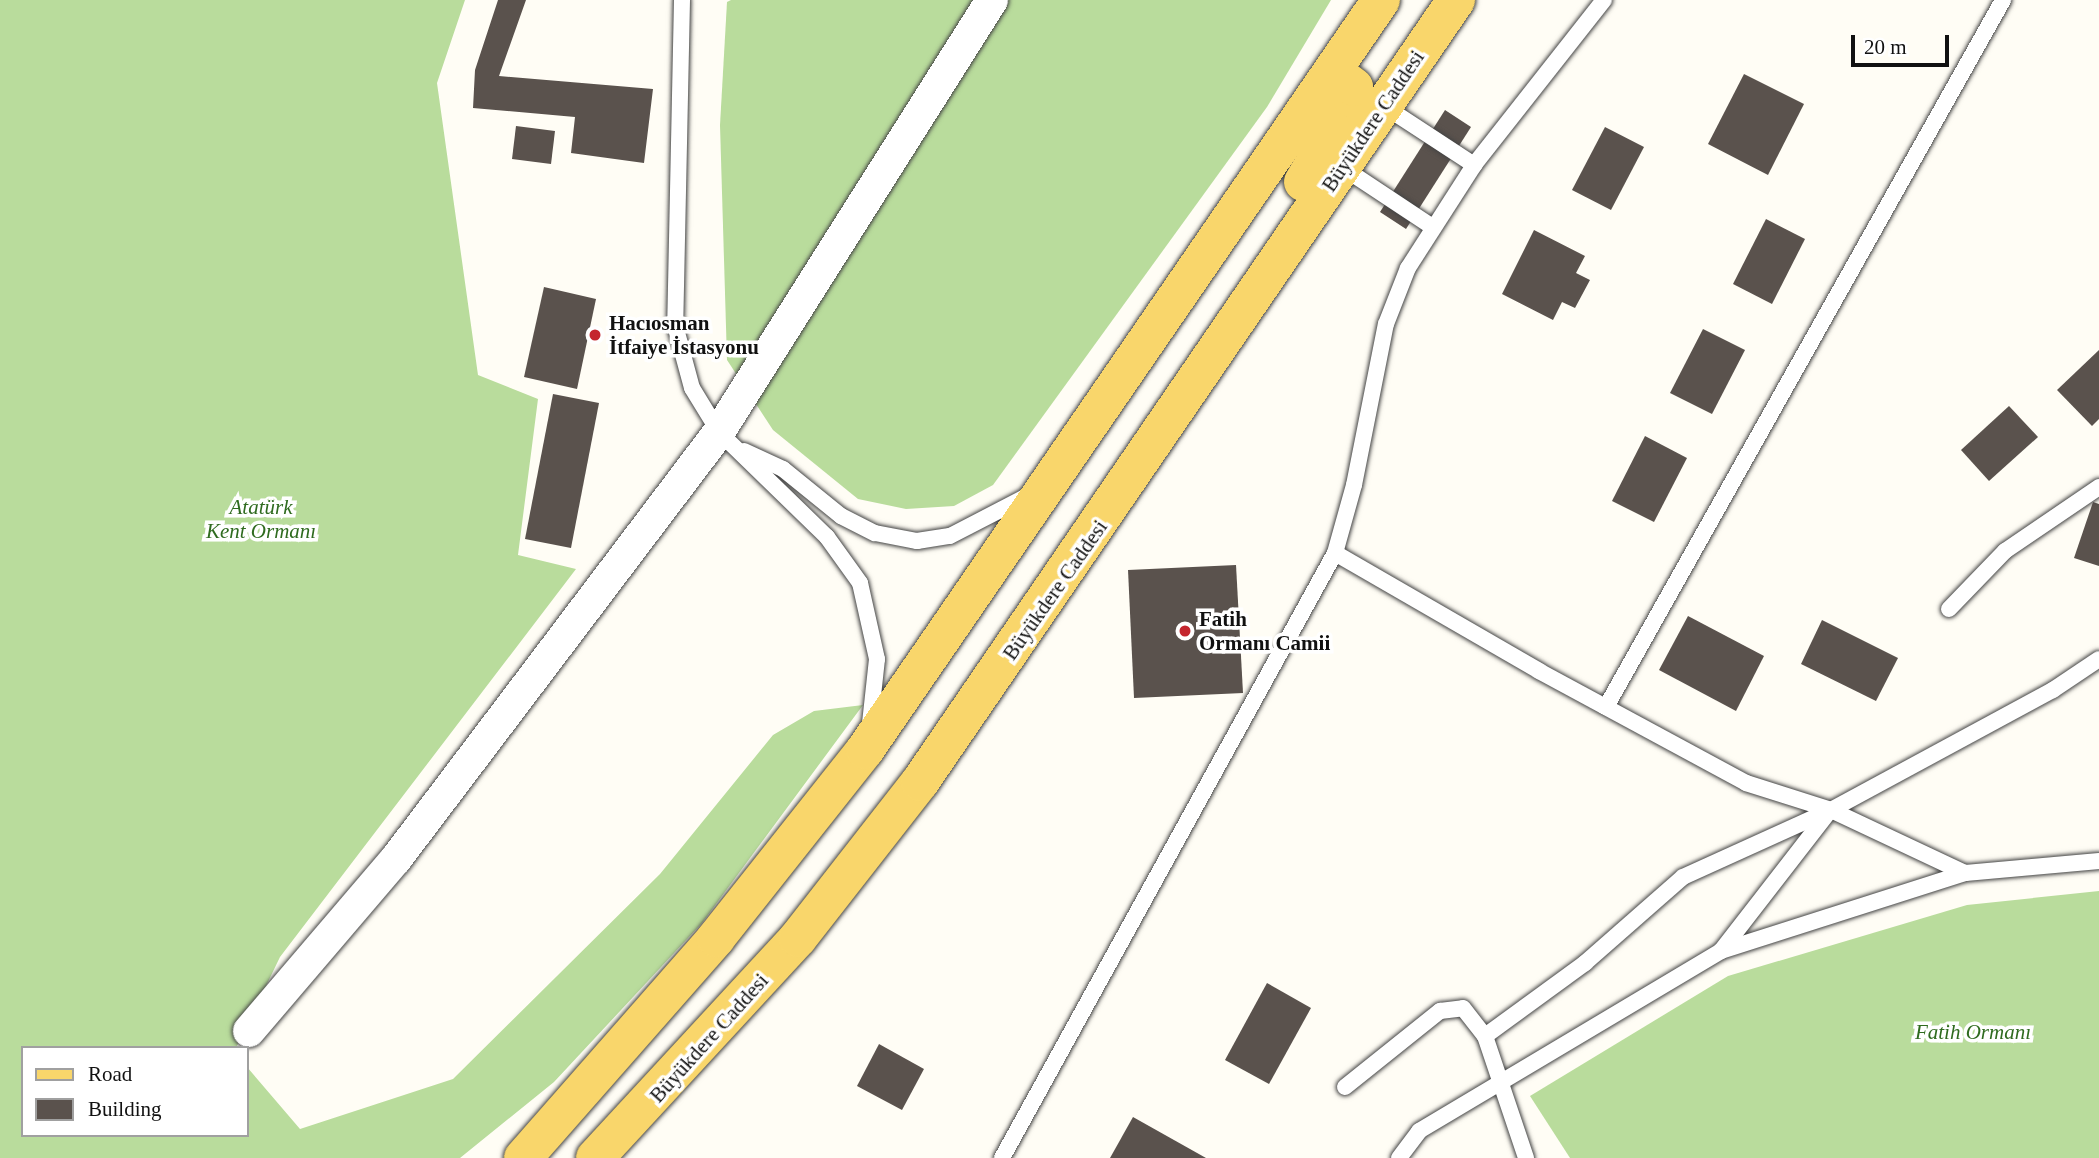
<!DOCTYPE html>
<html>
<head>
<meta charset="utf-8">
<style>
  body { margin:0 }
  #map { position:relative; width:2099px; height:1158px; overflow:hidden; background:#fffdf5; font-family:Georgia,serif }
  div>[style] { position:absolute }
  .forest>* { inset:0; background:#b9dc9c }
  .building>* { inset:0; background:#5a524d }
  .roads { filter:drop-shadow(0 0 2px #444) drop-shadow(0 0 2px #444) }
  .service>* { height:16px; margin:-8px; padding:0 8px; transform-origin:8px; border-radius:8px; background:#fff }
  .minor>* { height:32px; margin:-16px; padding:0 16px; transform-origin:16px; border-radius:16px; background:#fff }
  .primary>* { height:38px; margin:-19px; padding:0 19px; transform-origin:19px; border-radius:19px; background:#f9d66b }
  .dots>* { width:19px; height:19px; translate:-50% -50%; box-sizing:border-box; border:4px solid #fff; border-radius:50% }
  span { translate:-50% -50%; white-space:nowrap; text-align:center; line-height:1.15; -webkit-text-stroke:7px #fff; paint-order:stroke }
  .street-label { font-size:21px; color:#111 }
  .poi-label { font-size:21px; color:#111; font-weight:700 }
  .left { translate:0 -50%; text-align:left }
  .park-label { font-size:21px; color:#2f6b1f; font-style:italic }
  .legend { position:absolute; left:21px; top:1046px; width:228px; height:91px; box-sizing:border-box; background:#fff; border:2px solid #a0a0a0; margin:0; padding:9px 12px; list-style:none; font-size:21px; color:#111 }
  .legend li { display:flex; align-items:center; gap:14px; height:35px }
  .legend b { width:35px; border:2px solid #a0a0a0 }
  .scale { position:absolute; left:1851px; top:35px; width:98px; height:32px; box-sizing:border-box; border:4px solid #111; border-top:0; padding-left:9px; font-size:21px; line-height:24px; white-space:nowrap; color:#111; -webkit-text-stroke:5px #fff; paint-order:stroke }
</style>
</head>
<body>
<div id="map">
  <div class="forest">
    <i style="clip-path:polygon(0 0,465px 0,437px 83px,478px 375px,538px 399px,518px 555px,576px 569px,280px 957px,236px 1048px,23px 1048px,23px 1135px,247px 1135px,247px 1067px,300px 1129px,453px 1079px,660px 874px,773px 735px,814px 711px,863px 705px,702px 923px,554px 1082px,460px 1158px,0 1158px)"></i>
    <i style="clip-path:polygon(731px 0,1331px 0,1267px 107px,993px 485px,954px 506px,906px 509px,858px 499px,773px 430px,727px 360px,720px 125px,727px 2px)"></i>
    <i style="clip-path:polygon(2099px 891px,2099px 1158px,1570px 1158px,1530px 1096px,1728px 976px,1967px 905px)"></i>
  </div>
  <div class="building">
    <i style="clip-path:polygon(498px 0,526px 0,499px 76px,653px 89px,644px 163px,571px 153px,575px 117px,473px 108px,475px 70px)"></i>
    <i style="clip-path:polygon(1744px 74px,1804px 104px,1768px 175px,1708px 144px)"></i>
    <i style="clip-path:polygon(1445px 110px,1471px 127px,1406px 229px,1380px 212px)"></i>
    <i style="clip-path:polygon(516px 126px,555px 131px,551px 164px,512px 159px)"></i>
    <i style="clip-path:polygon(1605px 127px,1644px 147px,1611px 210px,1572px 190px)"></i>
    <i style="clip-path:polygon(1766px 219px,1805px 239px,1772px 304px,1733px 284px)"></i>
    <i style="clip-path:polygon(1534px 230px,1585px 256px,1576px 273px,1590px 280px,1575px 308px,1562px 302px,1553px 320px,1502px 294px)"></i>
    <i style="clip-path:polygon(544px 287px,596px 299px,577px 389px,524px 377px)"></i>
    <i style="clip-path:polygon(1703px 329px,1745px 350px,1712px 414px,1670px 393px)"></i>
    <i style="clip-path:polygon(2099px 350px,2099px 419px,2092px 426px,2057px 390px)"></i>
    <i style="clip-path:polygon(553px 394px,599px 403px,571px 548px,525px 539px)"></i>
    <i style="clip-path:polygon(2009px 406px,2038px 437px,1989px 481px,1961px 450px)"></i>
    <i style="clip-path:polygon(1645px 436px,1687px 458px,1654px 522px,1612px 501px)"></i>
    <i style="clip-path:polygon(2093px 502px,2099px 504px,2099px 566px,2074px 558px)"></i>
    <i style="clip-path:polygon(1236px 565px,1243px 693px,1134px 698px,1128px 570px)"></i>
    <i style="clip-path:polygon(1688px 616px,1764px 656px,1736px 711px,1659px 670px)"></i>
    <i style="clip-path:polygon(1822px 620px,1898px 658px,1876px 701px,1801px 664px)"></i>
    <i style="clip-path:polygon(1267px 983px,1311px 1008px,1269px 1084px,1225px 1060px)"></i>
    <i style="clip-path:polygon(879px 1044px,924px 1069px,902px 1110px,857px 1086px)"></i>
    <i style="clip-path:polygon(1133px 1117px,1206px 1158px,1110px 1158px)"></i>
  </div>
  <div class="roads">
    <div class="service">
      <i style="left:682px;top:0;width:325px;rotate:91.2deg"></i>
      <i style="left:675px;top:325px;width:65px;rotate:74.9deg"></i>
      <i style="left:692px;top:388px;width:52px;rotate:58.5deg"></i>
      <i style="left:719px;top:432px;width:151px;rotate:44.2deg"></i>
      <i style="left:827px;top:537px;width:57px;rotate:54.3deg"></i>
      <i style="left:860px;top:583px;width:78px;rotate:77.4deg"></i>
      <i style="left:877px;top:659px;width:64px;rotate:96.2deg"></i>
      <i style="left:1384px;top:106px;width:108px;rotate:33.2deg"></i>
      <i style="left:1342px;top:167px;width:107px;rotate:33.5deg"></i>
      <i style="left:744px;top:451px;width:43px;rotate:24.8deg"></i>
      <i style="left:783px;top:469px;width:75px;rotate:39deg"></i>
      <i style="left:841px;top:516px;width:38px;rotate:27deg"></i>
      <i style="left:875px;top:533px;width:43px;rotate:10.8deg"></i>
      <i style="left:917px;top:541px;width:33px;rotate:-9deg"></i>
      <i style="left:950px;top:536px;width:89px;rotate:-27.4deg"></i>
      <i style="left:1335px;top:553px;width:236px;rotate:30deg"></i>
      <i style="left:1539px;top:671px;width:235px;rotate:28.4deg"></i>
      <i style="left:1746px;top:783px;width:89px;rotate:17.6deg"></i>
      <i style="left:1831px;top:810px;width:148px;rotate:25.2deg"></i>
      <i style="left:1949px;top:609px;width:81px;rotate:-46deg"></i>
      <i style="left:2005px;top:551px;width:114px;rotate:-34.2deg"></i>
      <i style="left:1606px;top:707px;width:811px;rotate:-60.68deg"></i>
      <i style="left:1721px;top:951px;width:176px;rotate:-52.2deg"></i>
      <i style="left:1485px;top:1036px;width:124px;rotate:-36.1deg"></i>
      <i style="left:1585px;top:963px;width:130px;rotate:-41.3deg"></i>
      <i style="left:1683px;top:877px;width:162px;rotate:-24.4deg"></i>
      <i style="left:1831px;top:810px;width:252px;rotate:-28.4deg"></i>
      <i style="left:2053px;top:690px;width:55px;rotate:-34deg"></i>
      <i style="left:1345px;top:1087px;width:122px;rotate:-38.7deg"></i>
      <i style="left:1440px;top:1011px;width:23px;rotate:-7deg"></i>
      <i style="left:1463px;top:1008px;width:36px;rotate:52deg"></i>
      <i style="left:1485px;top:1036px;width:129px;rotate:71.4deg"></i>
      <i style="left:1002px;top:1158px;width:691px;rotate:-61.17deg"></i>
      <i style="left:1335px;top:553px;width:71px;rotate:-74.4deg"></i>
      <i style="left:1354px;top:485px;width:164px;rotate:-78.8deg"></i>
      <i style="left:1386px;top:324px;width:60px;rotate:-68.6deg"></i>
      <i style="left:1408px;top:268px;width:122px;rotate:-57.3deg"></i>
      <i style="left:1474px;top:165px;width:210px;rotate:-51.8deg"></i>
      <i style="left:1399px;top:1158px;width:34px;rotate:-53deg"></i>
      <i style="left:1419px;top:1131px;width:352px;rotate:-30.8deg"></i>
      <i style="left:1721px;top:951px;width:256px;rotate:-17.7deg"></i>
      <i style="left:1965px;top:873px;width:135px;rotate:-5.1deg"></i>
    </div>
    <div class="minor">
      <i style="left:249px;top:1031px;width:226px;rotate:-49.5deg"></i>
      <i style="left:396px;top:859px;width:535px;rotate:-52.89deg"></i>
      <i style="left:719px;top:432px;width:511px;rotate:-57.71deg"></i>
    </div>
    <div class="primary">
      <i style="left:1303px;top:182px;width:97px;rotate:-59.7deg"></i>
      <i style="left:1352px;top:98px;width:11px;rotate:-80deg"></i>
      <i style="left:1354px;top:87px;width:25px;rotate:-143deg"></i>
      <i style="left:523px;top:1158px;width:293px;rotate:-48.7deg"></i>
      <i style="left:716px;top:938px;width:240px;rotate:-51.6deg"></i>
      <i style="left:865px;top:750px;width:910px;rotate:-55.47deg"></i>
      <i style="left:595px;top:1158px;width:299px;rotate:-47.3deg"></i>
      <i style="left:798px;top:938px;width:198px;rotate:-52deg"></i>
      <i style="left:920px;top:782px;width:948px;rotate:-55.57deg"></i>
    </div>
  </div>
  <div class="dots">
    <i style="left:595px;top:335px;background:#c4262e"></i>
    <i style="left:1185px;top:631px;background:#c4262e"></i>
  </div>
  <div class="street-label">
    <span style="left:1373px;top:121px;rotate:-56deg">Büyükdere Caddesi</span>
    <span style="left:1055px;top:590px;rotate:-55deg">Büyükdere Caddesi</span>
    <span style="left:709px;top:1038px;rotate:-48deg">Büyükdere Caddesi</span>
  </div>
  <div class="poi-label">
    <span class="left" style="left:609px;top:335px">Hacıosman<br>İtfaiye İstasyonu</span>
    <span class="left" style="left:1199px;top:631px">Fatih<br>Ormanı Camii</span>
  </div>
  <div class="park-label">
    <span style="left:261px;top:519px">Atatürk<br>Kent Ormanı</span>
    <span style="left:1973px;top:1032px">Fatih Ormanı</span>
  </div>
  <ul class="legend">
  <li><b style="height:9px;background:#f9d66b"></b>Road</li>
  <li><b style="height:19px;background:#5a524d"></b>Building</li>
  </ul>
  <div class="scale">20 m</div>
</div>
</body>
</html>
